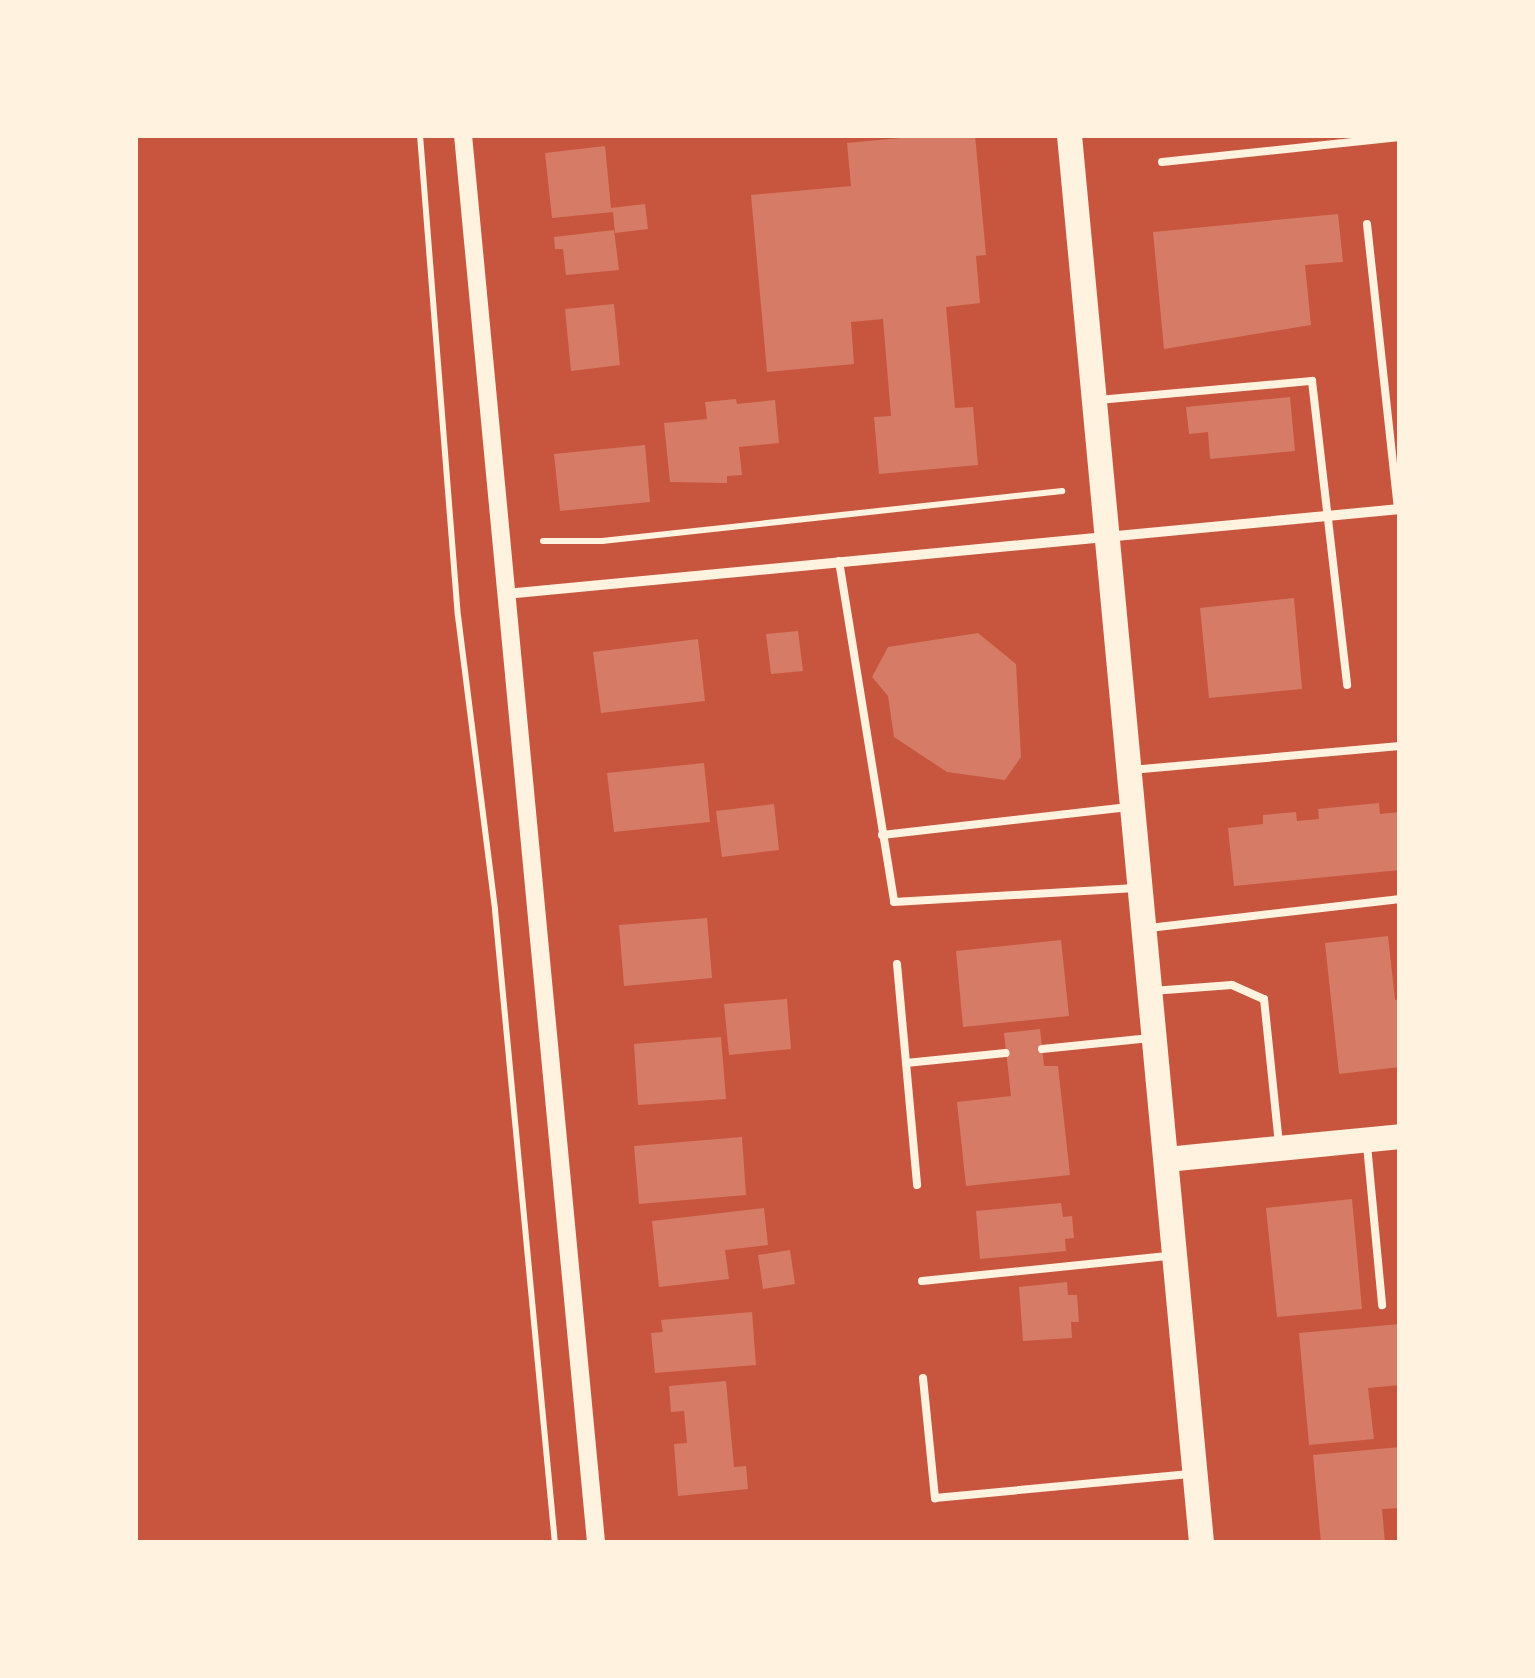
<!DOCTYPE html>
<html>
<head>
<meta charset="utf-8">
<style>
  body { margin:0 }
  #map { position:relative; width:1535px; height:1678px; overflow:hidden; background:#c8553d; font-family:Karla,sans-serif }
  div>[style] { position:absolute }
  .building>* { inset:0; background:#d67c66 }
  .path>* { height:6px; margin:-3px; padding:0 3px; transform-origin:3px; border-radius:3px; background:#fff3e0 }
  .service>* { height:8px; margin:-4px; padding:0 4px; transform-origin:4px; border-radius:4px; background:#fff3e0 }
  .minor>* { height:10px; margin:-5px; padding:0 5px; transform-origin:5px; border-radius:5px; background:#fff3e0 }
  .tertiary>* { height:18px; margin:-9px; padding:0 9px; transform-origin:9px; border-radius:9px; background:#fff3e0 }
  .primary>* { height:25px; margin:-12.5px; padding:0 12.5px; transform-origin:12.5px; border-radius:12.5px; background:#fff3e0 }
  span { translate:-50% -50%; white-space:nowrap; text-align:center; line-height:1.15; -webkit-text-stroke:10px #fff3e0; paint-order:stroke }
  .frame { position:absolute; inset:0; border:138px solid #fff3e0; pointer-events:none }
</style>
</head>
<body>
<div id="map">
  <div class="building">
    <i style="clip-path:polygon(932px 135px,975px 135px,986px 255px,976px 256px,980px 303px,946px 307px,955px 408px,973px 407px,978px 465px,879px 474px,874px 417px,891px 416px,883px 319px,851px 322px,854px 364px,767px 372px,751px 195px,851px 186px,847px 143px)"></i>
    <i style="clip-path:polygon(605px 146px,611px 208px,645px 204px,648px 229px,615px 233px,613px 212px,552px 218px,545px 153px)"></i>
    <i style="clip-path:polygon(1338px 214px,1343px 262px,1305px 265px,1311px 325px,1164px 349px,1153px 232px)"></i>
    <i style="clip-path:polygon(614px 230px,619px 270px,566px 275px,563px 249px,555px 249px,554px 237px)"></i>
    <i style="clip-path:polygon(614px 304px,620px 365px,571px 371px,565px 309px)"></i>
    <i style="clip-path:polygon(1290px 397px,1295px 451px,1210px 459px,1208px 432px,1189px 434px,1186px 407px)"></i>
    <i style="clip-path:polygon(736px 399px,737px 404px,775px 400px,779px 443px,739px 447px,742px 475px,727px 476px,727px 483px,670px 482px,664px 423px,707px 419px,705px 402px)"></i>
    <i style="clip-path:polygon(645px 445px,650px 502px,560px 511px,554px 454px)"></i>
    <i style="clip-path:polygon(1294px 598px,1302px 689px,1209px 698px,1200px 608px)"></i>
    <i style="clip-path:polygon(798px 631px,803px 671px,771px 674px,766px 634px)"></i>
    <i style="clip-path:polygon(978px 633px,1016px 664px,1021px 757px,1005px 780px,947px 772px,894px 737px,888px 696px,872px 677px,888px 647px)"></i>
    <i style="clip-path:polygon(698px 639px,705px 701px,601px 713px,593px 652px)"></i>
    <i style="clip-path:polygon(704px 763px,710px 822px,614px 832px,607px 773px)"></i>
    <i style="clip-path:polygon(1379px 803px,1380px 814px,1400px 812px,1400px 870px,1234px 886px,1228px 828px,1263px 824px,1263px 815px,1296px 812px,1297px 821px,1319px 819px,1318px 809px)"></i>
    <i style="clip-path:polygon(774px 804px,779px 850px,722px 857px,716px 811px)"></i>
    <i style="clip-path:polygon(707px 918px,712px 978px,624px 986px,619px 925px)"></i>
    <i style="clip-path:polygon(1388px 936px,1395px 1000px,1400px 999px,1400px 1067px,1339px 1074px,1325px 943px)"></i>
    <i style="clip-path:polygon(1061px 940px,1069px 1016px,963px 1027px,956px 951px)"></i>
    <i style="clip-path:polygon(787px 999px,791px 1049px,729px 1055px,724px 1004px)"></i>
    <i style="clip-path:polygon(1040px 1029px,1044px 1066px,1058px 1066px,1070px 1175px,966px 1186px,957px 1102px,1011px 1096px,1004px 1033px)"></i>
    <i style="clip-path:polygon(721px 1037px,726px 1099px,638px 1105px,634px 1044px)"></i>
    <i style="clip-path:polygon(742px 1137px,746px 1195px,639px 1204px,634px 1146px)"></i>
    <i style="clip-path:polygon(1352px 1199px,1362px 1309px,1277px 1317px,1266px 1208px)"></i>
    <i style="clip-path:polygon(1061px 1203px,1063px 1217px,1072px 1216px,1074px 1238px,1065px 1239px,1066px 1251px,980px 1259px,976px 1211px)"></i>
    <i style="clip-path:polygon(764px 1208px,768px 1245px,725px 1250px,729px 1279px,659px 1287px,652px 1221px)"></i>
    <i style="clip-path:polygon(790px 1250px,795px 1284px,763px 1289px,758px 1255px)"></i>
    <i style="clip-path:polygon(1067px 1282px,1068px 1295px,1077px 1295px,1079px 1322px,1071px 1322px,1072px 1338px,1023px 1341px,1019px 1287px)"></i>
    <i style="clip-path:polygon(752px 1312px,756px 1365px,655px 1373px,651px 1333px,663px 1332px,661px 1320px)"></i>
    <i style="clip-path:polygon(1400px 1324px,1400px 1385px,1368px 1388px,1374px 1439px,1309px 1445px,1299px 1333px)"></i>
    <i style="clip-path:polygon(726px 1381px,734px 1467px,746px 1466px,748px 1489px,678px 1496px,674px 1444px,687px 1443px,684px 1411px,671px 1412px,669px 1386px)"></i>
    <i style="clip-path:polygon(1400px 1447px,1400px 1508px,1382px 1509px,1385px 1543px,1321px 1543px,1313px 1455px)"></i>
  </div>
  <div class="path">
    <i style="left:420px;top:135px;width:482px;rotate:85.5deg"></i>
    <i style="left:458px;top:616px;width:296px;rotate:82.8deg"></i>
    <i style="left:495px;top:910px;width:636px;rotate:84.59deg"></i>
    <i style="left:543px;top:541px;width:59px"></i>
    <i style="left:602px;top:541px;width:463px;rotate:-6.2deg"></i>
  </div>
  <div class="service">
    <i style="left:1162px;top:162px;width:239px;rotate:-6deg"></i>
    <i style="left:1367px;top:224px;width:287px;rotate:83.8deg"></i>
    <i style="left:1098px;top:400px;width:215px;rotate:-5.1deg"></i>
    <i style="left:1312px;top:381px;width:306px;rotate:83.4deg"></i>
    <i style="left:839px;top:561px;width:345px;rotate:80.8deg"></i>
    <i style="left:894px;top:902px;width:242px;rotate:-3.3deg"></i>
    <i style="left:1131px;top:770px;width:270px;rotate:-5.1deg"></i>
    <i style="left:882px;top:835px;width:246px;rotate:-6.5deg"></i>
    <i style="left:1149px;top:928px;width:253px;rotate:-6.6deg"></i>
    <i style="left:897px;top:964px;width:222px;rotate:84.8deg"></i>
    <i style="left:1152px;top:991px;width:80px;rotate:-4.3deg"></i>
    <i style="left:1232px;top:985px;width:35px;rotate:24deg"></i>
    <i style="left:1264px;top:999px;width:146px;rotate:84.1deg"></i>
    <i style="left:1042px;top:1049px;width:109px;rotate:-5.8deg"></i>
    <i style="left:906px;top:1063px;width:100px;rotate:-5.7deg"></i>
    <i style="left:1367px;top:1145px;width:161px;rotate:84.6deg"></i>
    <i style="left:922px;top:1281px;width:249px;rotate:-5.8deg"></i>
    <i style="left:923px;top:1378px;width:121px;rotate:84.3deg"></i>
    <i style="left:935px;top:1498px;width:256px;rotate:-5.4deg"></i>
  </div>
  <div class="minor">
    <i style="left:506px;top:594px;width:898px;rotate:-5.43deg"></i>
  </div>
  <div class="tertiary">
    <i style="left:463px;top:135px;width:1414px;rotate:84.6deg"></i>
  </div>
  <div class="primary">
    <i style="left:1069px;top:135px;width:1414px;rotate:84.64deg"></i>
    <i style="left:1166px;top:1159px;width:235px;rotate:-5.6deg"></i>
  </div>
  <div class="frame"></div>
</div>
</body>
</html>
